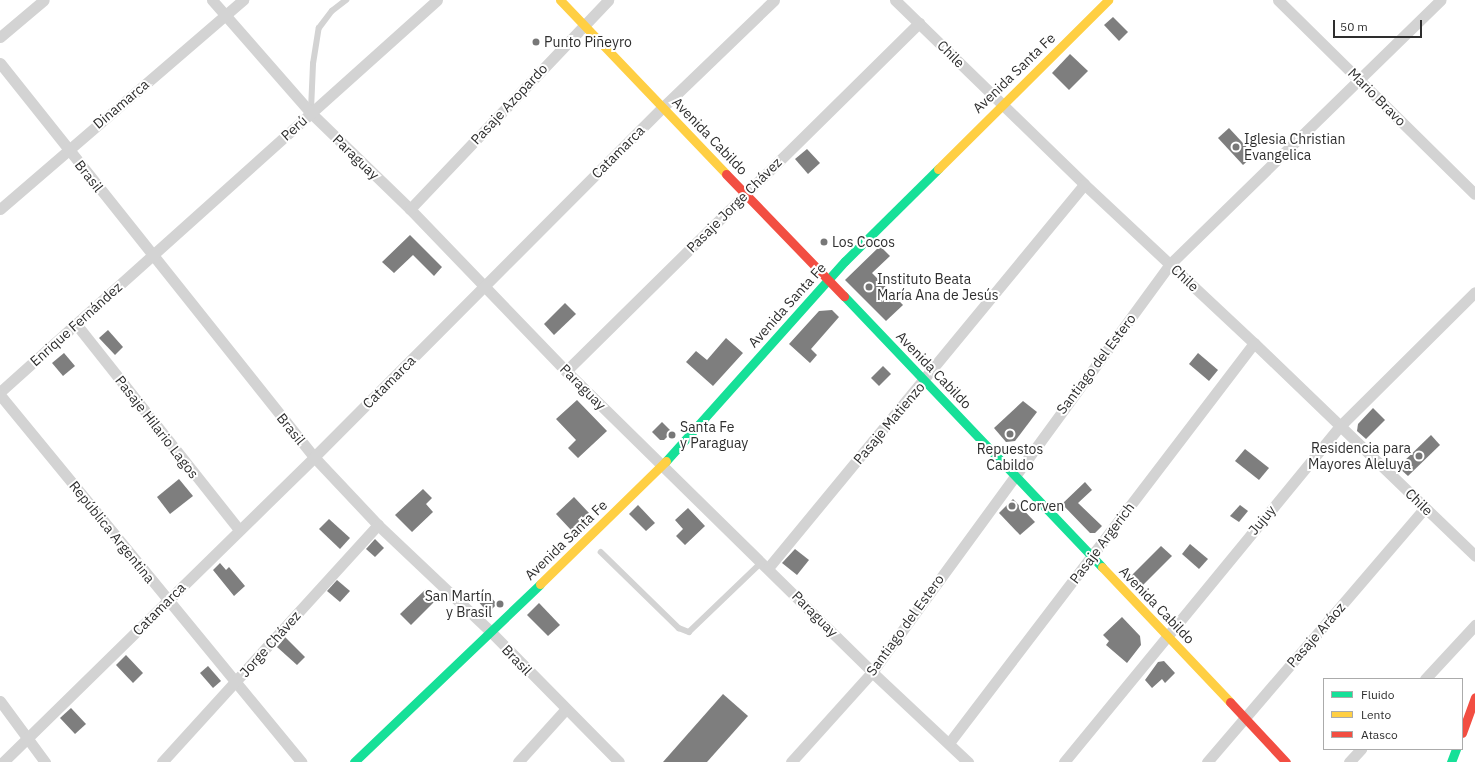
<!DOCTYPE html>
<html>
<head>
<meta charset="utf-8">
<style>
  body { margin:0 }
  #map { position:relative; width:1475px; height:762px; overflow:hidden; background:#fff; font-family:"IBM Plex Sans",sans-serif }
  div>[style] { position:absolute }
  .building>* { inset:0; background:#7e7e7e }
  .lane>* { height:5.5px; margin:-2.75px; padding:0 2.75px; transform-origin:2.75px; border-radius:2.75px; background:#d3d3d3 }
  .street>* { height:11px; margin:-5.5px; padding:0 5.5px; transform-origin:5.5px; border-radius:5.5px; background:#d3d3d3 }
  .fast>* { height:9px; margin:-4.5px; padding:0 4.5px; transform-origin:4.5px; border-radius:4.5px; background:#16e098 }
  .slow>* { height:9px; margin:-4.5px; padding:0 4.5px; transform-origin:4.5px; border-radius:4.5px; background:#ffcf43 }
  .jam>* { height:9px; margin:-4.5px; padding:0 4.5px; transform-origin:4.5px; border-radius:4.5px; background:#f24e42 }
  .dots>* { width:11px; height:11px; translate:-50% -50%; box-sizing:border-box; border:2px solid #fff; border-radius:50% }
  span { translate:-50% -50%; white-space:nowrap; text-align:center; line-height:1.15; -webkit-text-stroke:4px #fff; paint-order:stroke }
  .poi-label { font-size:14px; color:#2e2e2e }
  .left { translate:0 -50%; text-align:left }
  .right { translate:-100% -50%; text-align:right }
  .street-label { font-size:14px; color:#2e2e2e }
  .legend { position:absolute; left:1323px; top:678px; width:140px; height:72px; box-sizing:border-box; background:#fff; border:1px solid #ababab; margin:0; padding:5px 7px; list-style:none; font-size:12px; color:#2e2e2e }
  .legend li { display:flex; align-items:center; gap:8px; height:20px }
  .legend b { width:20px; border:1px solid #ababab }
  .scale { position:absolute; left:1333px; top:20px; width:89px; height:18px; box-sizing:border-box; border:2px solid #2e2e2e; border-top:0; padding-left:5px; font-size:12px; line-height:14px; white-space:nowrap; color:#2e2e2e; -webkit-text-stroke:3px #fff; paint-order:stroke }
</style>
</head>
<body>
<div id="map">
  <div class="building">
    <i style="clip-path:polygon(1113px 17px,1128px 32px,1119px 41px,1104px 25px)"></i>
    <i style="clip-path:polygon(1070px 54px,1088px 71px,1069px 90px,1052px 73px)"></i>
    <i style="clip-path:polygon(1229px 128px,1254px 155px,1243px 165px,1218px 138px)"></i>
    <i style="clip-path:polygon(807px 149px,820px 163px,808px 174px,795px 159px)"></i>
    <i style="clip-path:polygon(410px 235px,442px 267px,434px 276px,413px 255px,394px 273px,382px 262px)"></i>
    <i style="clip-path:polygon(880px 246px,890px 256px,872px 273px,903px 305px,886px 321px,845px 280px)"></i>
    <i style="clip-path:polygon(565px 303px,576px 314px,554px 335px,544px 324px)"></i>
    <i style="clip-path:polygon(832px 310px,839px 317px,811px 349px,817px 355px,810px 363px,789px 344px,819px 311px)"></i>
    <i style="clip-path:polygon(108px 330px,123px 347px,115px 355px,99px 338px)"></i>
    <i style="clip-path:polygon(726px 338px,743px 353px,713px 386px,686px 362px,696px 351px,707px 360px)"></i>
    <i style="clip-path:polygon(64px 353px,75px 366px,63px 376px,52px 363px)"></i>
    <i style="clip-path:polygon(1198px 353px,1218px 370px,1209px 381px,1189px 364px)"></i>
    <i style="clip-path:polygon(883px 366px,891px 374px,879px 386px,871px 378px)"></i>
    <i style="clip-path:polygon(577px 400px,607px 431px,578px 458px,568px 448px,576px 440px,556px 419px)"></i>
    <i style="clip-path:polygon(1023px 401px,1037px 412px,1015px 441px,1006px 442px,994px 428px)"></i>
    <i style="clip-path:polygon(1373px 408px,1385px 420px,1366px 439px,1357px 431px,1358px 424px)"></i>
    <i style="clip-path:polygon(662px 422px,672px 432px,664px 440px,660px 440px,652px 432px)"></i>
    <i style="clip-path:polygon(1431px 435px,1440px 445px,1408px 476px,1398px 467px)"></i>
    <i style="clip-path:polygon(1245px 449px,1269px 468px,1259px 480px,1235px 461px)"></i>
    <i style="clip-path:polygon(179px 479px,193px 496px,170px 514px,157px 497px)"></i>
    <i style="clip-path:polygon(1085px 482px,1092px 490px,1078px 503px,1102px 526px,1095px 533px,1090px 533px,1062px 504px)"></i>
    <i style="clip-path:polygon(423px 489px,432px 498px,426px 504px,433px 512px,412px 532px,395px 515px)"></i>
    <i style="clip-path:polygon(574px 497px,589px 513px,571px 530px,556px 514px)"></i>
    <i style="clip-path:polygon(1013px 499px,1035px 522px,1020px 535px,999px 513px)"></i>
    <i style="clip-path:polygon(638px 505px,655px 523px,646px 531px,629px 514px)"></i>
    <i style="clip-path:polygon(1240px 505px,1248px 511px,1239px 522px,1230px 516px)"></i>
    <i style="clip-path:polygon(688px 508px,705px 526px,685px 545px,676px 536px,683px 529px,675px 520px)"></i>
    <i style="clip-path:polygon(329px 519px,350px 538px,340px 549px,319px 529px)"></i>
    <i style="clip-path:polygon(375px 539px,384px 548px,375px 557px,366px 549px)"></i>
    <i style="clip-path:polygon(1190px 544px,1208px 559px,1199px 569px,1182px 554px)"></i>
    <i style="clip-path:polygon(1161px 546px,1172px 556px,1141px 587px,1130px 577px)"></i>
    <i style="clip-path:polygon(795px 549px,809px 560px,797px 575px,782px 563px)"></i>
    <i style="clip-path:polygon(220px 563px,226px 570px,229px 567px,245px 586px,234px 596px,213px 570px)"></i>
    <i style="clip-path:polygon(337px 580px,350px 591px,340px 602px,327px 591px)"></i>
    <i style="clip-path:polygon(426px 589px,436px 600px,411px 625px,400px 614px)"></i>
    <i style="clip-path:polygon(484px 590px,497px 604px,492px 609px,485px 609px,475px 598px)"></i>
    <i style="clip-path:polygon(539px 603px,560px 625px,548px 636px,527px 615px)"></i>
    <i style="clip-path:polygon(1122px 617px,1140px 636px,1141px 645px,1127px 663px,1106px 645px,1109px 641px,1103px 635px)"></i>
    <i style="clip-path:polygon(285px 637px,305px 657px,297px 665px,277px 647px)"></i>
    <i style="clip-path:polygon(126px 655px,143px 673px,133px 683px,116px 665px)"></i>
    <i style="clip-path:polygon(1164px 661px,1175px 673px,1165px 683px,1162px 679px,1152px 688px,1145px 680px,1158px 662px)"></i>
    <i style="clip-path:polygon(208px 666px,221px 681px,213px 688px,200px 673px)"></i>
    <i style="clip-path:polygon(723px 694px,748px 716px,707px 762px,663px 762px)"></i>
    <i style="clip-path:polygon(71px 708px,86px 724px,75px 734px,60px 718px)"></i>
  </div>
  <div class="lane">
    <i style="left:311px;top:110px;width:46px;rotate:-87.5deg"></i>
    <i style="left:313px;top:64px;width:36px;rotate:-81deg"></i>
    <i style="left:319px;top:28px;width:21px;rotate:-53deg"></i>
    <i style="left:332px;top:11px;width:18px;rotate:-38deg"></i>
    <i style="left:601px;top:552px;width:109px;rotate:44.3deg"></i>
    <i style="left:679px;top:628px;width:11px;rotate:22deg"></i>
    <i style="left:689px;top:632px;width:101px;rotate:-43.8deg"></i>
  </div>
  <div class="street">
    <i style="left:212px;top:0;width:150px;rotate:48.8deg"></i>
    <i style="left:311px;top:113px;width:138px;rotate:44.1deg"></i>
    <i style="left:410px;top:209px;width:225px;rotate:46.1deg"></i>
    <i style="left:566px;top:371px;width:429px;rotate:44.5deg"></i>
    <i style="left:872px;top:672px;width:132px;rotate:43.2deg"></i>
    <i style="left:895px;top:0;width:264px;rotate:44.2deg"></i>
    <i style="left:1084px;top:184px;width:233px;rotate:43.1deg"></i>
    <i style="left:1254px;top:343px;width:307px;rotate:43.9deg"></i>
    <i style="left:1278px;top:0;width:276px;rotate:44.6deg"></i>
    <i style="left:0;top:37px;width:57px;rotate:-40.1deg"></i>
    <i style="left:0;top:63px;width:504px;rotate:51.45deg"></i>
    <i style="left:314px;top:457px;width:93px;rotate:46.7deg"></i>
    <i style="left:378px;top:525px;width:156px;rotate:43.4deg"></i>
    <i style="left:491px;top:632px;width:182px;rotate:45.4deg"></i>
    <i style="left:0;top:209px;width:321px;rotate:-40.7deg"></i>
    <i style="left:410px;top:209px;width:288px;rotate:-46.5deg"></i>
    <i style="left:76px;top:324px;width:263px;rotate:51.6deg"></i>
    <i style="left:566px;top:371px;width:496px;rotate:-44.6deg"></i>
    <i style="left:0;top:392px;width:587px;rotate:-41.89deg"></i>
    <i style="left:0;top:395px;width:475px;rotate:50.6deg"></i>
    <i style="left:768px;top:568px;width:497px;rotate:-50.5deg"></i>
    <i style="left:1425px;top:679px;width:74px;rotate:-47.2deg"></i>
    <i style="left:0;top:701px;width:76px;rotate:53.6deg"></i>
    <i style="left:949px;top:743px;width:503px;rotate:-52.67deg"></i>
    <i style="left:3px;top:762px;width:436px;rotate:-44.4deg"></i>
    <i style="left:314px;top:457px;width:494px;rotate:-45.1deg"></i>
    <i style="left:663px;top:107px;width:154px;rotate:-43.9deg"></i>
    <i style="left:162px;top:762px;width:321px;rotate:-47.7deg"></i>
    <i style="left:518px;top:762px;width:70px;rotate:-47.9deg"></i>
    <i style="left:791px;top:762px;width:121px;rotate:-48deg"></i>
    <i style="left:872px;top:672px;width:505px;rotate:-53.86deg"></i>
    <i style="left:1170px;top:264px;width:378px;rotate:-44.3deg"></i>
    <i style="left:1064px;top:762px;width:435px;rotate:-50.6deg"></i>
    <i style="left:1340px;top:426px;width:190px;rotate:-44.8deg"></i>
    <i style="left:1207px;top:762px;width:335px;rotate:-49.4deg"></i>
    <i style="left:1349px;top:762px;width:18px;rotate:-47deg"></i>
  </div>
  <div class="fast">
    <i style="left:844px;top:296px;width:374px;rotate:46.4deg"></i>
    <i style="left:666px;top:461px;width:268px;rotate:-48.2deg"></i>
    <i style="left:845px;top:261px;width:131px;rotate:-44.7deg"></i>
    <i style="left:354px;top:762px;width:257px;rotate:-43.7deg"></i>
    <i style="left:1451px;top:762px;width:14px;rotate:-69deg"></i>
  </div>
  <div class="slow">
    <i style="left:560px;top:0;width:240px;rotate:46.3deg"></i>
    <i style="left:938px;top:169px;width:240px;rotate:-44.8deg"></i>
    <i style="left:1102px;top:567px;width:186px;rotate:46.5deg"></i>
    <i style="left:540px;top:584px;width:176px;rotate:-44.3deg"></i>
  </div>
  <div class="jam">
    <i style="left:726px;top:174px;width:170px;rotate:46deg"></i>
    <i style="left:1230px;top:702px;width:82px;rotate:47deg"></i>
    <i style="left:1462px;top:733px;width:38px;rotate:-70deg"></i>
  </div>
  <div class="dots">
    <i style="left:536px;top:42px;background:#777"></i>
    <i style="left:1236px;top:147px;background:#777"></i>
    <i style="left:824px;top:242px;background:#777"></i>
    <i style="left:869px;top:287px;background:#777"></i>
    <i style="left:1010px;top:434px;background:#777"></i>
    <i style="left:672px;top:435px;background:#777"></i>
    <i style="left:1419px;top:456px;background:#777"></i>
    <i style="left:1012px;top:506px;background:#777"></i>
    <i style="left:500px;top:604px;background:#777"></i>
  </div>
  <div class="poi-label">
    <span class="left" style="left:544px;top:42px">Punto Piñeyro</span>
    <span class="left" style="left:1244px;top:147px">Iglesia Christian<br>Evangelica</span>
    <span class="left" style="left:832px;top:242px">Los Cocos</span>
    <span class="left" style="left:877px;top:287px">Instituto Beata<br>María Ana de Jesús</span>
    <span class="left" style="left:680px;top:435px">Santa Fe<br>y Paraguay</span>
    <span class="right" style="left:1411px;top:456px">Residencia para<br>Mayores Aleluya</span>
    <span style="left:1010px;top:457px">Repuestos<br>Cabildo</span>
    <span class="left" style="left:1020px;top:506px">Corven</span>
    <span class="right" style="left:492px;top:604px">San Martín<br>y Brasil</span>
  </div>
  <div class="street-label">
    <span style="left:951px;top:54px;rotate:45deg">Chile</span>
    <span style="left:1014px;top:73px;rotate:-44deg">Avenida Santa Fe</span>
    <span style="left:1377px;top:97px;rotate:45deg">Mario Bravo</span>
    <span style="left:121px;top:104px;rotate:-40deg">Dinamarca</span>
    <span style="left:509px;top:104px;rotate:-47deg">Pasaje Azopardo</span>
    <span style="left:294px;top:128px;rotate:-42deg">Perú</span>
    <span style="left:710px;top:136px;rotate:46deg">Avenida Cabildo</span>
    <span style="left:618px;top:152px;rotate:-45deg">Catamarca</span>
    <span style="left:356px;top:157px;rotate:44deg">Paraguay</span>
    <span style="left:89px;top:176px;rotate:52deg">Brasil</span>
    <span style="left:734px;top:205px;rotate:-45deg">Pasaje Jorge Chávez</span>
    <span style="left:1185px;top:278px;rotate:43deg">Chile</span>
    <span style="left:787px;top:305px;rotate:-48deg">Avenida Santa Fe</span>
    <span style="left:76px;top:324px;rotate:-42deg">Enrique Fernández</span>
    <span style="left:1096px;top:364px;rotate:-53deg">Santiago del Estero</span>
    <span style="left:934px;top:370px;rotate:46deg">Avenida Cabildo</span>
    <span style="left:389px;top:382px;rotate:-45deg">Catamarca</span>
    <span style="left:583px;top:387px;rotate:45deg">Paraguay</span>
    <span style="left:889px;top:423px;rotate:-50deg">Pasaje Matienzo</span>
    <span style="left:157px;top:427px;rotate:52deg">Pasaje Hilario Lagos</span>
    <span style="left:291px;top:429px;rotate:51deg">Brasil</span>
    <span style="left:1419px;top:502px;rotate:44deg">Chile</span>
    <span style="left:1262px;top:520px;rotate:-50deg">Jujuy</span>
    <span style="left:112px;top:532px;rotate:51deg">República Argentina</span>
    <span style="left:566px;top:540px;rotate:-44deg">Avenida Santa Fe</span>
    <span style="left:1102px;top:543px;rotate:-53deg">Pasaje Argerich</span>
    <span style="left:1157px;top:605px;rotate:46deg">Avenida Cabildo</span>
    <span style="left:159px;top:609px;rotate:-45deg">Catamarca</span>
    <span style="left:815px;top:614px;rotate:45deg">Paraguay</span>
    <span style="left:905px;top:625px;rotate:-54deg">Santiago del Estero</span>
    <span style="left:1316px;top:635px;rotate:-49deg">Pasaje Aráoz</span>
    <span style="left:270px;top:644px;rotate:-48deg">Jorge Chávez</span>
    <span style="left:517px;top:660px;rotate:46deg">Brasil</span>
  </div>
  <ul class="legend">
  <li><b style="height:5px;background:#16e098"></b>Fluido</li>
  <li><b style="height:5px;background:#ffcf43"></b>Lento</li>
  <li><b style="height:5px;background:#f24e42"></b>Atasco</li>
  </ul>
  <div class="scale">50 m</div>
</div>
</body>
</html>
